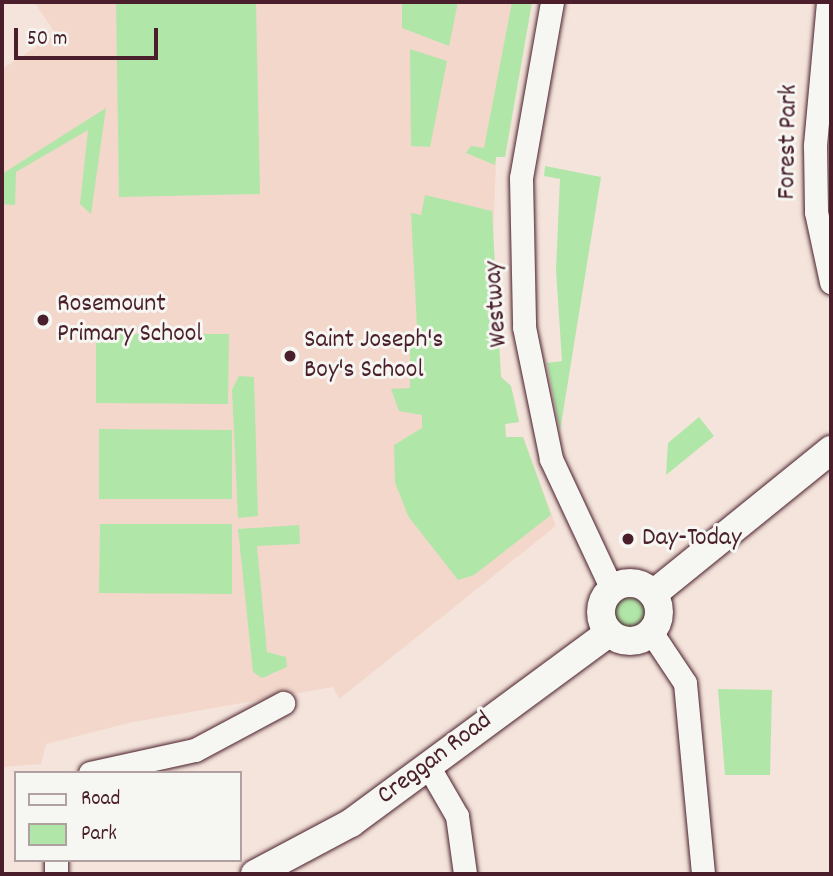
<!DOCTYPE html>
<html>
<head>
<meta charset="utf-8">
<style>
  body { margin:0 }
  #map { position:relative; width:833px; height:876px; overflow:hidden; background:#f4e4db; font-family:Dekko,sans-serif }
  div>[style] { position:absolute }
  .built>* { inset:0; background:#f3d7cb }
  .green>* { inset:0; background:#b1e6a9 }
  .round { border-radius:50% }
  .roads { filter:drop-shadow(0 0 2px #4a1f2b) drop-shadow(0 0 2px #4a1f2b) }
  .minor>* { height:23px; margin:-11.5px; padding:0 11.5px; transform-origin:11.5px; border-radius:11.5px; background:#f6f6f2 }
  .major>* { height:28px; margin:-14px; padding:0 14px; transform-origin:14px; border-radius:14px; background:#f6f6f2 }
  .major>.ring { margin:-14px; padding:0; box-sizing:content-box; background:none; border:28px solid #f6f6f2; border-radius:50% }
  .dots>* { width:19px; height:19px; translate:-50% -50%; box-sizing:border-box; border:4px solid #f6f6f2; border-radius:50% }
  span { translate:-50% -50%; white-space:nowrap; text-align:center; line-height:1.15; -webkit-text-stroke:6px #f6f6f2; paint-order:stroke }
  .street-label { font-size:26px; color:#4a1f2b }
  .poi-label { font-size:26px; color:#4a1f2b }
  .left { translate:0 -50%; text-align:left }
  .frame { position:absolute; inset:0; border:4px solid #4a1f2b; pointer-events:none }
  .legend { position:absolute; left:14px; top:771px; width:228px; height:91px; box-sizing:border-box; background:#f6f6f2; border:2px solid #b1a0a2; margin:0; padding:9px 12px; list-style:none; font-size:21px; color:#4a1f2b }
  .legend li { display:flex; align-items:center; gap:14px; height:35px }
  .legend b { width:35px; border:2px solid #b1a0a2 }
  .scale { position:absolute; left:14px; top:28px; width:144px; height:32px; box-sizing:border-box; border:4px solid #4a1f2b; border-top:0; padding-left:9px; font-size:21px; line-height:24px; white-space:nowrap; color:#4a1f2b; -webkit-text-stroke:5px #f6f6f2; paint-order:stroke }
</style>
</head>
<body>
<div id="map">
  <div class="built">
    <i style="clip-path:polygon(34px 2px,532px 2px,505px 157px,496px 157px,492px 270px,501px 377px,511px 386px,519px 422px,505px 424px,506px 437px,523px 437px,556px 526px,339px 699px,333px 687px,133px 722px,46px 744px,41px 764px,2px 767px,2px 69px,56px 34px)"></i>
  </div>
  <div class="green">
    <i style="clip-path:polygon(116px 2px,256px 2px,260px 194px,119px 197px)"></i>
    <i style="clip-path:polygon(402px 2px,458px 2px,449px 46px,402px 28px)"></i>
    <i style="clip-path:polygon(512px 2px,532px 2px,505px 157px,496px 157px,495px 165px,466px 153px,471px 146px,484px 148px)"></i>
    <i style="clip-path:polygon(410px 49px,447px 61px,430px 147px,411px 146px)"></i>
    <i style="clip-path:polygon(106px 108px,91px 214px,80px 204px,88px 130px,16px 172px,15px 205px,2px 204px,2px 174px)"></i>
    <i style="clip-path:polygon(545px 166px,601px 177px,560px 431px,547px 363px,562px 361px,556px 270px,560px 179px,544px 176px)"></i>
    <i style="clip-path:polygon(425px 195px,492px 211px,501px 377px,511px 386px,519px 422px,505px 424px,506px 437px,523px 437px,551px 515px,474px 575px,458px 580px,408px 516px,395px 482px,394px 445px,422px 428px,422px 415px,399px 411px,391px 389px,410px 388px,410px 347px,418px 345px,411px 213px,421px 215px)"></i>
    <i style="clip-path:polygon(96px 334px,229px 334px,228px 404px,96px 403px)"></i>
    <i style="clip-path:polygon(239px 376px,254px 377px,258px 516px,238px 518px,232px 390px)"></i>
    <i style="clip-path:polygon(699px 417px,714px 436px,666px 475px,668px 443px)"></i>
    <i style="clip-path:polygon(99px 429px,232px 430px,232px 499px,99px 499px)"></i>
    <i style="clip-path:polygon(100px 524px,232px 524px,232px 594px,99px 593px)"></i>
    <i style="clip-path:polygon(299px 525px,300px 544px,257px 546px,267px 652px,286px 657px,287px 667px,262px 678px,253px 672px,238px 529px)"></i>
    <i class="round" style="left:614px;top:598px;width:32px;height:32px"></i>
    <i style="clip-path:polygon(718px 689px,772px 690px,770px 775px,725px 775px)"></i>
  </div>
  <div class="roads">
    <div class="minor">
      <i style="left:552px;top:2px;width:179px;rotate:100deg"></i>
      <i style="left:521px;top:178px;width:149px;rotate:88.8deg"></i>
      <i style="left:524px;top:327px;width:135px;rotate:78.4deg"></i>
      <i style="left:551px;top:459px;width:144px;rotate:64.9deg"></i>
      <i style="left:828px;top:2px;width:145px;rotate:95.2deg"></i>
      <i style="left:815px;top:146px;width:66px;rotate:89.1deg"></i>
      <i style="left:816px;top:212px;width:72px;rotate:77.9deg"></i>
      <i style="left:651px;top:632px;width:61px;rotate:56.3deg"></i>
      <i style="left:685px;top:683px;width:192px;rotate:84.6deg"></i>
      <i style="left:427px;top:764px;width:60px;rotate:60deg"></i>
      <i style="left:457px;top:816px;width:59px;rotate:82.1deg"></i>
      <i style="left:90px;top:773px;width:107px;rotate:-12.4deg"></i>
      <i style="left:195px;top:750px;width:100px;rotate:-28.1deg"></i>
      <i style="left:56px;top:874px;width:14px;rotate:-90deg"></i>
    </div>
    <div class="major">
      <i class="ring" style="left:601px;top:583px;width:30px;height:30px"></i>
      <i style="left:653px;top:594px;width:229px;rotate:-39deg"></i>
      <i style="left:255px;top:874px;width:109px;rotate:-28deg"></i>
      <i style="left:351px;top:823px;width:320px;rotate:-36.4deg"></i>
    </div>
  </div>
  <div class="dots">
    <i style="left:43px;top:320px;background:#4a1f2b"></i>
    <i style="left:290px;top:356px;background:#4a1f2b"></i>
    <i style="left:628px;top:539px;background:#4a1f2b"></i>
  </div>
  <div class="street-label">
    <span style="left:789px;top:142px;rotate:-89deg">Forest Park</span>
    <span style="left:497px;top:304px;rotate:-94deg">Westway</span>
    <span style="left:435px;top:759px;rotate:-37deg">Creggan Road</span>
  </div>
  <div class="poi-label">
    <span class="left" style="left:57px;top:320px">Rosemount<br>Primary School</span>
    <span class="left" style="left:304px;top:356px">Saint Joseph's<br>Boy's School</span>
    <span class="left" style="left:642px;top:539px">Day-Today</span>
  </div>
  <div class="frame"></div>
  <ul class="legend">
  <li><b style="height:9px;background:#f6f6f2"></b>Road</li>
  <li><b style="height:19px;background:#b1e6a9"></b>Park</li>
  </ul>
  <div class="scale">50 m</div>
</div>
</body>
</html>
